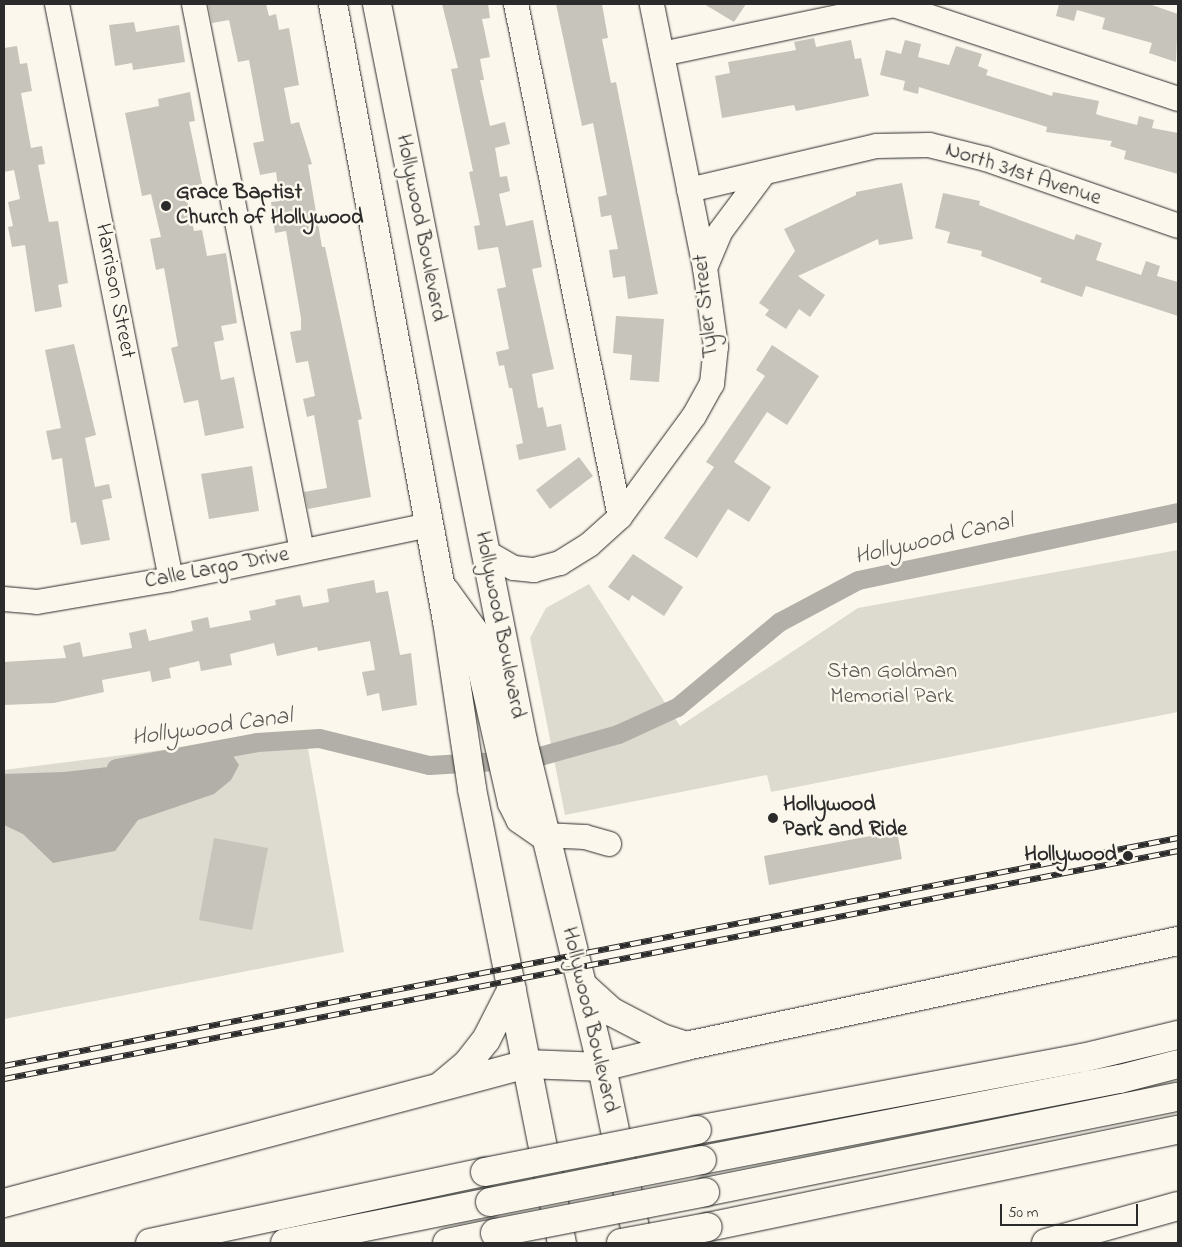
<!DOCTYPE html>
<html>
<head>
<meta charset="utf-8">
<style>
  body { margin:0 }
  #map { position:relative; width:1182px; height:1247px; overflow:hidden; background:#fbf7ec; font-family:"Indie Flower",sans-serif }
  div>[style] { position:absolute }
  .green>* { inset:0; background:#dddad0 }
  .water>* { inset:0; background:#b1afa7 }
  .canal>* { height:19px; margin:-9.5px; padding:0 9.5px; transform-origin:9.5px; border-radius:9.5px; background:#b1afa7 }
  .building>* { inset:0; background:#c7c4bc }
  .roads { filter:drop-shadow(0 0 1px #2b2b2b) drop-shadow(0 0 1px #2b2b2b) }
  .minor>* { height:24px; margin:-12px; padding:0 12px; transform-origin:12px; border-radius:12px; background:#fbf7ec }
  .highway>* { height:28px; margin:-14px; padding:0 14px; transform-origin:14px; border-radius:14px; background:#fbf7ec }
  .rail>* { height:5.5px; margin-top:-2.75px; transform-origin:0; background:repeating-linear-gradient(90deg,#fbf7ec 0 11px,#2b2b2b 0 22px); box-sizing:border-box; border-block:1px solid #2b2b2b }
  .bridges { filter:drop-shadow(0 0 1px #2b2b2b) drop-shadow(0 0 1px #2b2b2b) }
  .highway-bridge>* { height:28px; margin:-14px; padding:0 14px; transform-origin:14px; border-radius:14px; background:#fbf7ec }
  .dots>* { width:14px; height:14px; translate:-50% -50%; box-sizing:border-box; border:2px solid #fbf7ec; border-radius:50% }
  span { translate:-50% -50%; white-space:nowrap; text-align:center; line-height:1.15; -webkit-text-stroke:5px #fbf7ec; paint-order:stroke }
  .street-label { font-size:22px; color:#2b2b2b }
  .poi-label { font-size:22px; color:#2b2b2b; font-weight:700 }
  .left { translate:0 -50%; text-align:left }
  .right { translate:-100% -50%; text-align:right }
  .park-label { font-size:22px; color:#585754 }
  .water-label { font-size:24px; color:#5a5956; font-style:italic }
  .frame { position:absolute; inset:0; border:5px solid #2b2b2b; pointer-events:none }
  .scale { position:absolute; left:1000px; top:1204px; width:138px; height:22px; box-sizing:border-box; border:2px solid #2b2b2b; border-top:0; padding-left:6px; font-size:15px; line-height:18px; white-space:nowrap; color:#2b2b2b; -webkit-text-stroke:4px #fbf7ec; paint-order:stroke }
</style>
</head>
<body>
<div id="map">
  <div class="green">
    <i style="clip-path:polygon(1178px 550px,1178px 712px,771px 792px,767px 775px,565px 815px,530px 638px,546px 608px,589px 584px,680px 726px,858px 608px)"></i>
    <i style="clip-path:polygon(305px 732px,344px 952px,4px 1019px,4px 770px)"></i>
  </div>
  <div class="water">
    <i style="clip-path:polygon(231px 753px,239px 765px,231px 780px,214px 794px,138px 820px,115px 851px,53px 863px,23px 834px,4px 825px,4px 774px,64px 772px)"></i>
  </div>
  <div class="canal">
    <i style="left:116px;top:768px;width:143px;rotate:-10.4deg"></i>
    <i style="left:257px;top:742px;width:62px;rotate:-3.7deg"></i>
    <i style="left:319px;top:738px;width:113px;rotate:13.8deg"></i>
    <i style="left:429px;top:765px;width:100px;rotate:-3.4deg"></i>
    <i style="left:529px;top:759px;width:92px;rotate:-15.7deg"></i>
    <i style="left:618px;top:734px;width:65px;rotate:-24.6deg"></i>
    <i style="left:677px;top:707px;width:133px;rotate:-39.8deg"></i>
    <i style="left:779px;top:622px;width:89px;rotate:-28deg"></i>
    <i style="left:858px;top:580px;width:327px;rotate:-12deg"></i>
  </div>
  <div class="building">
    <i style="clip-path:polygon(208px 4px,266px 4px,269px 16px,276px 14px,279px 30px,289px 28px,299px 85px,284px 88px,291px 124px,299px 122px,312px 164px,308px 165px,322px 247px,325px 247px,362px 419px,358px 420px,371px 497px,308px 509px,304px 492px,327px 488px,314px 415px,307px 417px,303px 399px,315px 396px,308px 361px,296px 363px,290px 332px,301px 330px,301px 318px,286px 231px,275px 233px,271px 202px,280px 201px,276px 172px,260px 175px,253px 143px,264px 141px,249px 60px,238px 62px,229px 20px,212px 23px)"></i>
    <i style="clip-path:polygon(442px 4px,488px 4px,490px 18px,482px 19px,490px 57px,480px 59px,484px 80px,480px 80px,490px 126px,505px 122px,510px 144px,495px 148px,500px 177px,507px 176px,510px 191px,499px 194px,506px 226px,533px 220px,542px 267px,532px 269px,554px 369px,532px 374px,538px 408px,543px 407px,547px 427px,561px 424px,566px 450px,519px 460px,516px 445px,523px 443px,512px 388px,509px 388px,504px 365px,499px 366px,496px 352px,509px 349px,497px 289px,506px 287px,498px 247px,478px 250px,474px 226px,480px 225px,469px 172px,473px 171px,451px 69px,458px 68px)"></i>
    <i style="clip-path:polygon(556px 4px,602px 4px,608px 38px,602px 39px,611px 83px,616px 82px,658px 294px,628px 299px,625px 276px,613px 278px,609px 250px,618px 249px,611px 215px,601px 217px,598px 197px,607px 195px,593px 123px,582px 126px)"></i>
    <i style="clip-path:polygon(704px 4px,746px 4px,734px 22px)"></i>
    <i style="clip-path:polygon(1059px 4px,1149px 4px,1178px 14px,1176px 62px,1149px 53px,1152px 43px,1102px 29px,1105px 18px,1077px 10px,1074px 21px,1056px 16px)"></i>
    <i style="clip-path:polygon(134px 22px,136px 32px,179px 25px,185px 62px,133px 70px,132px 63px,115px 66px,109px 25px)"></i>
    <i style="clip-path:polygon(814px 38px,816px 47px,851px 40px,855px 59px,861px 58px,869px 96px,796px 111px,794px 105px,722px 118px,715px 76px,730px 73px,728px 62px,796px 50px,794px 42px)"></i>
    <i style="clip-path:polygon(905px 40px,921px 44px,918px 57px,949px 65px,956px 46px,982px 54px,978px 66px,988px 70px,986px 75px,1052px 96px,1053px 92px,1099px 101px,1096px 114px,1102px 116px,1137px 125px,1139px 116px,1154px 120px,1152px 128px,1178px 133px,1178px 174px,1124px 159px,1126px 151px,1110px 146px,1112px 141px,1046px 132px,1047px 127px,919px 87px,918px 94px,903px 90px,905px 81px,880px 75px,886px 50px,901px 54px)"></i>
    <i style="clip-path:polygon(17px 46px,20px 64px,27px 63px,32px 91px,21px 93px,31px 148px,42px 146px,45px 164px,38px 165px,49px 222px,58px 221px,68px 283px,58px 285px,62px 307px,35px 312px,25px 245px,12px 247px,8px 227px,13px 226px,8px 202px,20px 199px,14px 170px,4px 172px,4px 48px)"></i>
    <i style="clip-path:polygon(190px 92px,195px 121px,189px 122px,202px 184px,184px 188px,194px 231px,202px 230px,207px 256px,226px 253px,237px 323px,221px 326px,224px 340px,214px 342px,221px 380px,234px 377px,244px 428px,205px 436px,198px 400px,184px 403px,171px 348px,178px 346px,164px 268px,156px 270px,150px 239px,161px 237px,151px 194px,142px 196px,125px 113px,159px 106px,158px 99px)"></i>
    <i style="clip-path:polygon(902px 183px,913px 239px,879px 245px,878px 239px,798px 276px,825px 295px,810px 317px,799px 309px,786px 329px,765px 315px,769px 310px,759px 303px,795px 251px,784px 229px,856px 195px,856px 192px)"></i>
    <i style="clip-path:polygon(943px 193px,980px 201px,979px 205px,1074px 240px,1076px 234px,1102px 243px,1096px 260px,1141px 275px,1146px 261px,1160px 266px,1157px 276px,1178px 282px,1178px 316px,1086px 286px,1082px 297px,1040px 282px,1042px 278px,981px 256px,982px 251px,947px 243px,950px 232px,935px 228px)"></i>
    <i style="clip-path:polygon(616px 316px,664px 319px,659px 382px,630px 380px,632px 355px,613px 353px)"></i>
    <i style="clip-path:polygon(74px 344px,96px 435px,85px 438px,95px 487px,109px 484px,112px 498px,102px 500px,110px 540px,81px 545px,76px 522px,71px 523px,62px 458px,52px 460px,46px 431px,61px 428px,45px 350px)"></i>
    <i style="clip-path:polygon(772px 345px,819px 376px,787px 425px,767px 412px,734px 462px,771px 487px,749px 522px,728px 509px,697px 558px,664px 538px,714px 467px,706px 462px,765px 376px,756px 370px)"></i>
    <i style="clip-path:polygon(579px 457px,593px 476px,550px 509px,536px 490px)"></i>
    <i style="clip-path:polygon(252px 466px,259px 511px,209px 519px,201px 474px)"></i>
    <i style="clip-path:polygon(633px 554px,683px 587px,664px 616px,632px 595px,629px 601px,608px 587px)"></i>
    <i style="clip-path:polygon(374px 580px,376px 593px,388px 591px,400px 655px,411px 653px,417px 705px,382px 711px,379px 693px,367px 696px,362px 672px,375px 670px,370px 641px,318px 651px,317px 647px,277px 656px,274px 643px,230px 654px,232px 665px,201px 671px,199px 661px,169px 668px,171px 678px,152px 682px,150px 671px,102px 680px,104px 692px,54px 703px,4px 705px,4px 662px,66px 658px,63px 646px,80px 642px,83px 657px,132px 648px,129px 633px,146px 629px,149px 641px,193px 631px,191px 621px,208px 617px,210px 628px,251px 620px,249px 611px,276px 605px,275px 600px,300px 595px,303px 607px,329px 602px,327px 589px)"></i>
    <i style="clip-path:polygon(897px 831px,902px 859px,769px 885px,764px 856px)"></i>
    <i style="clip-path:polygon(214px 838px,268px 848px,252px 930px,199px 920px)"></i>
  </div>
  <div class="roads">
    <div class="minor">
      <i style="left:57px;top:4px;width:586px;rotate:78.79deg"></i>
      <i style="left:194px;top:4px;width:558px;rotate:78.83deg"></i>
      <i style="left:516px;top:4px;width:523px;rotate:78.54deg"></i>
      <i style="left:662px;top:54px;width:237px;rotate:-11.9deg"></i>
      <i style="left:894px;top:5px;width:299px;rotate:18.3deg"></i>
      <i style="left:689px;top:190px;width:193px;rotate:-13.2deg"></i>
      <i style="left:877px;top:146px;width:52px;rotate:-1.1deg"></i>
      <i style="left:929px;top:145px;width:59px;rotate:13.8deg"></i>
      <i style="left:986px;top:159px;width:203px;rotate:19.2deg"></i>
      <i style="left:705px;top:268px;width:39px;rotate:-67deg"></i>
      <i style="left:720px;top:232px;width:74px;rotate:-53.3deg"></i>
      <i style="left:484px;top:551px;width:34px;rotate:30deg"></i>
      <i style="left:514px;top:568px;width:20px;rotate:6deg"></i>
      <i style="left:534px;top:570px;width:27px;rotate:-15deg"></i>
      <i style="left:560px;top:563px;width:34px;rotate:-32deg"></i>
      <i style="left:589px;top:545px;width:42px;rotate:-42.1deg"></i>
      <i style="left:620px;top:517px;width:125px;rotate:-53.8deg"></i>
      <i style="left:694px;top:416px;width:37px;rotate:-61deg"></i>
      <i style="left:712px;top:384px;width:37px;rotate:-84deg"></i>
      <i style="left:716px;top:347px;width:80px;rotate:-97.9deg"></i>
      <i style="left:705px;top:268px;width:269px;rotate:-101.4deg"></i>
      <i style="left:4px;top:599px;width:33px;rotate:5deg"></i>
      <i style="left:37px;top:602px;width:136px;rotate:-9.7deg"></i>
      <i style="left:171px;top:579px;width:264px;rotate:-11.8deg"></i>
      <i style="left:543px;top:835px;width:42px;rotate:2.7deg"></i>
      <i style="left:585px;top:837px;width:25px;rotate:16deg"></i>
    </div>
    <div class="highway">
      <i style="left:333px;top:4px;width:627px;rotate:79.53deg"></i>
      <i style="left:447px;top:621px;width:170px;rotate:81.5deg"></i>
      <i style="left:472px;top:789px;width:463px;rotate:78.8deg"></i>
      <i style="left:377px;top:4px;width:751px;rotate:78.79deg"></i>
      <i style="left:523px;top:741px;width:335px;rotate:76.4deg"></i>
      <i style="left:602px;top:1067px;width:180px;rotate:78.4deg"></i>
      <i style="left:445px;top:591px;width:48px;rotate:54.3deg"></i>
      <i style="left:473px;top:630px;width:177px;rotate:77.3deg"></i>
      <i style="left:512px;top:803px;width:18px;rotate:63deg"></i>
      <i style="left:520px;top:819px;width:28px;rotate:35deg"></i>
      <i style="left:583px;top:986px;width:39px;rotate:42deg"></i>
      <i style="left:612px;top:1012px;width:56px;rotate:27.5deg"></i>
      <i style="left:662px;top:1038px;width:25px;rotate:18deg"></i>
      <i style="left:442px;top:1085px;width:33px;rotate:-40deg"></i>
      <i style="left:467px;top:1064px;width:31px;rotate:-52deg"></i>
      <i style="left:486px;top:1040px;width:57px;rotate:-63deg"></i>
      <i style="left:697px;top:1130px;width:392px;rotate:-10.6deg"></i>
      <i style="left:1082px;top:1058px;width:99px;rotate:-13.5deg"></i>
      <i style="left:702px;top:1160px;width:426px;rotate:-11deg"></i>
      <i style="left:1120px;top:1079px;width:60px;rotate:-14.5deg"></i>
      <i style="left:705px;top:1192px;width:482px;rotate:-11.4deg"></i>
      <i style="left:4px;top:1203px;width:541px;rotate:-14.88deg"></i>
      <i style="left:527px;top:1064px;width:75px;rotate:2.3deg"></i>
      <i style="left:602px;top:1067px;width:87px;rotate:-14deg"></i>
      <i style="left:686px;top:1046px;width:503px;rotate:-12.05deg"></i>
      <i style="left:708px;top:1227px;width:480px;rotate:-11.7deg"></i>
      <i style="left:150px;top:1243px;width:342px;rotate:-12deg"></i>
      <i style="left:285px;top:1243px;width:209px;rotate:-11.3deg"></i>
      <i style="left:447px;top:1243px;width:49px;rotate:-11.8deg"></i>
      <i style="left:1046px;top:1243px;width:137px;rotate:-15.7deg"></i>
    </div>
  </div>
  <div class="rail">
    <i style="left:4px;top:1066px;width:1196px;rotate:-10.99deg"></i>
    <i style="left:4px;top:1079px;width:1196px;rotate:-10.99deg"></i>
  </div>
  <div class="bridges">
    <div class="highway-bridge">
      <i style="left:485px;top:1172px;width:216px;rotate:-11.2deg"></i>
      <i style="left:490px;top:1202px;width:216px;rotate:-11.2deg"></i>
      <i style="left:495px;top:1233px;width:214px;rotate:-11deg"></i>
      <i style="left:621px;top:1243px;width:88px;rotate:-10.4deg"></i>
    </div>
  </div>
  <div class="dots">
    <i style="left:166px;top:206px;background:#2b2b2b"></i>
    <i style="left:773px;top:818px;background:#2b2b2b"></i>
    <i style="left:1128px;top:856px;background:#2b2b2b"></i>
  </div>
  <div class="street-label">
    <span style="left:1023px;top:175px;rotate:18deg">North 31st Avenue</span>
    <span style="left:420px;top:228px;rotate:79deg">Hollywood Boulevard</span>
    <span style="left:114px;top:291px;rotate:79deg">Harrison Street</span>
    <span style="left:707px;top:306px;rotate:-96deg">Tyler Street</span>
    <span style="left:217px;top:569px;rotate:-11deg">Calle Largo Drive</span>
    <span style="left:499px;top:625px;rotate:79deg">Hollywood Boulevard</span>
    <span style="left:589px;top:1020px;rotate:77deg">Hollywood Boulevard</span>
  </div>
  <div class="poi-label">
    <span class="left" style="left:176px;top:206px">Grace Baptist<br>Church of Hollywood</span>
    <span class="left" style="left:783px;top:818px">Hollywood<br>Park and Ride</span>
    <span class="right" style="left:1117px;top:856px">Hollywood</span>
  </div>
  <div class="park-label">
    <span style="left:892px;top:685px">Stan Goldman<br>Memorial Park</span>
  </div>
  <div class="water-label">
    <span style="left:934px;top:540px;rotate:-13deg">Hollywood Canal</span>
    <span style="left:212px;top:728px;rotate:-8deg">Hollywood Canal</span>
  </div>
  <div class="frame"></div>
  <div class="scale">50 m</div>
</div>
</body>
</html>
